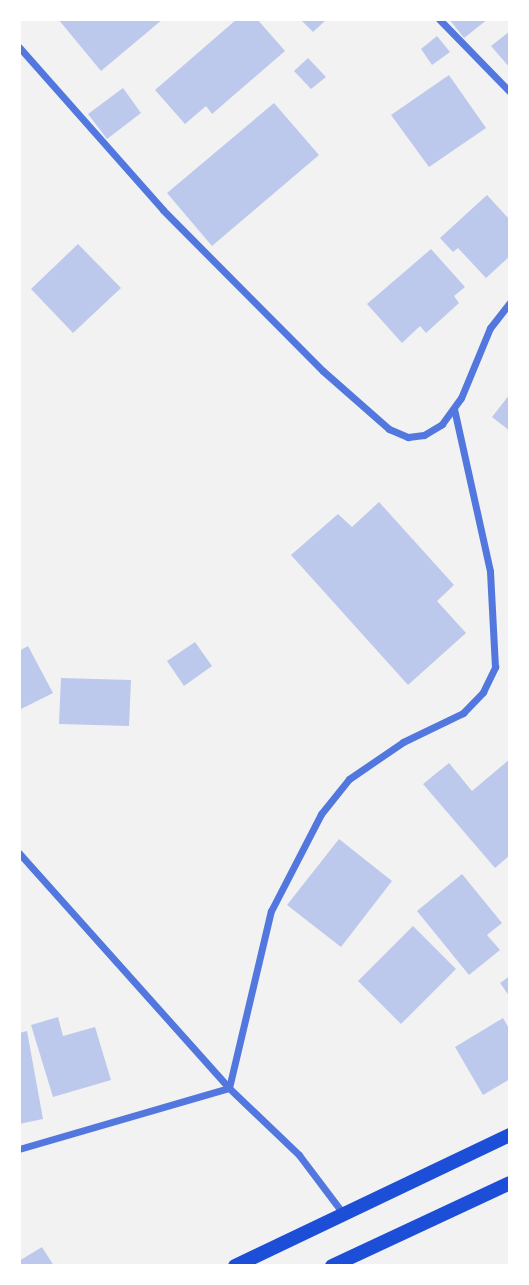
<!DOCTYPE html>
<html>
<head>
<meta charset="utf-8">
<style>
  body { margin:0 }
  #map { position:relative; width:529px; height:1285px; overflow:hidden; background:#f2f2f2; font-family:"Nunito Sans",sans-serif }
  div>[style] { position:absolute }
  .building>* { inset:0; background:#bdc9ec }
  .minor>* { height:7px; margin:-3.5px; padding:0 3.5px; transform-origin:3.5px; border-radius:3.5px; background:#5277de }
  .secondary>* { height:14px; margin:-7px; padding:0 7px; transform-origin:7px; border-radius:7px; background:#1d4ed8 }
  span { translate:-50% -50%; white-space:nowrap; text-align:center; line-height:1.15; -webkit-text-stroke:7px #fff; paint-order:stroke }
  .frame { position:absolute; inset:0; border:21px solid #fff; pointer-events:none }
</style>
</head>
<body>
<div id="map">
  <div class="building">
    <i style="clip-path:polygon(58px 19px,163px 19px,101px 71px)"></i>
    <i style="clip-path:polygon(237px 19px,257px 19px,285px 51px,212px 114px,206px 106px,185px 124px,155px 90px)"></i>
    <i style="clip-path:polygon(300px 19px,327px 19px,313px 32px)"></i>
    <i style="clip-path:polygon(449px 19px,488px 19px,464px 38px)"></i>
    <i style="clip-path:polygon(510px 31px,510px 68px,491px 46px)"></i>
    <i style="clip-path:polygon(437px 36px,450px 52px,432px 65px,421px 49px)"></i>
    <i style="clip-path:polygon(308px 58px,326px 77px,311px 89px,294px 71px)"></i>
    <i style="clip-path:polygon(449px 75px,486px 128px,429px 167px,391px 115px)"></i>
    <i style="clip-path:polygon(123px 88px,141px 113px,107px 139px,88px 114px)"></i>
    <i style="clip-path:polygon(274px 103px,319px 155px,212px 246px,167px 193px)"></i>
    <i style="clip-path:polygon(487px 195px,510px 220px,510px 256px,486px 278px,458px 248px,453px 252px,440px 238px)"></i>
    <i style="clip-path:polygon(78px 244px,121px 288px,73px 333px,31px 289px)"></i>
    <i style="clip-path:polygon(431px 249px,465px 287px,454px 296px,459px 303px,426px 333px,420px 326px,402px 343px,367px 304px)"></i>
    <i style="clip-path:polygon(510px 394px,510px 431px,492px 417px)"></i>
    <i style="clip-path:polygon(379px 502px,454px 585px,437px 601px,466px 633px,408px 685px,291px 555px,338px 514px,352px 527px)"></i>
    <i style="clip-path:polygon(195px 642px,212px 666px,184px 686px,167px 661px)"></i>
    <i style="clip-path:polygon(28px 646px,53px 693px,21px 709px,19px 651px)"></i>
    <i style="clip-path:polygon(61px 678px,131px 680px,129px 726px,59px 724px)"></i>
    <i style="clip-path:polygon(510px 759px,510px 855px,495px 868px,423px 784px,449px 763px,472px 791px)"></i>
    <i style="clip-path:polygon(339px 839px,392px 881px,341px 947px,287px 905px)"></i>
    <i style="clip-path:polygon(462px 874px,502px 923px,487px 935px,500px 950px,469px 975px,417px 911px)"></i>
    <i style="clip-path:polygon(413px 926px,456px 969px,401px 1024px,358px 981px)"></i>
    <i style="clip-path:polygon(510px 976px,510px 997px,500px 983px)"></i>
    <i style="clip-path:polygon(58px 1017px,63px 1036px,95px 1027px,111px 1080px,53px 1097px,31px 1025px)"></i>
    <i style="clip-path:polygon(503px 1018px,510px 1030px,510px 1079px,483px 1095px,455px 1047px)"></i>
    <i style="clip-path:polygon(27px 1031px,43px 1119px,19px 1124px,19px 1033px)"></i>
    <i style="clip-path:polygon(42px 1247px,54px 1266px,19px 1266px,19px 1261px)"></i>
  </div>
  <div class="minor">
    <i style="left:439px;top:19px;width:102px;rotate:45.8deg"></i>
    <i style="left:19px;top:47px;width:217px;rotate:48.5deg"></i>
    <i style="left:163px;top:210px;width:227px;rotate:45.2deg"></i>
    <i style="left:323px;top:371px;width:88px;rotate:41.3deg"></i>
    <i style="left:389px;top:429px;width:21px;rotate:23deg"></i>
    <i style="left:408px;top:437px;width:16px;rotate:-7deg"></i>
    <i style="left:424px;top:435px;width:21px;rotate:-31deg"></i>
    <i style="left:442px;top:424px;width:32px;rotate:-54deg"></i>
    <i style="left:461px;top:398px;width:76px;rotate:-67.5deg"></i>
    <i style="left:490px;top:328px;width:33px;rotate:-52deg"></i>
    <i style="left:19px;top:853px;width:315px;rotate:48.2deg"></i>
    <i style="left:229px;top:1088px;width:97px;rotate:43.7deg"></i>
    <i style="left:299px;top:1155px;width:71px;rotate:53deg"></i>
    <i style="left:229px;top:1088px;width:182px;rotate:-76.7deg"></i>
    <i style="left:271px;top:911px;width:109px;rotate:-62.7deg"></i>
    <i style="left:321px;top:814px;width:45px;rotate:-51.3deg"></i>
    <i style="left:349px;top:779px;width:65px;rotate:-34.4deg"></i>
    <i style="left:403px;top:742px;width:67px;rotate:-25.8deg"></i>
    <i style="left:463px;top:713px;width:29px;rotate:-46deg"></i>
    <i style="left:483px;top:692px;width:28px;rotate:-64deg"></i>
    <i style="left:495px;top:667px;width:96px;rotate:-93deg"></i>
    <i style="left:490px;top:571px;width:166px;rotate:-102.5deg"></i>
    <i style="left:19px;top:1149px;width:219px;rotate:-16.2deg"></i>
  </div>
  <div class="secondary">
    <i style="left:235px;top:1266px;width:305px;rotate:-25.5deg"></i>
    <i style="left:332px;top:1266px;width:196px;rotate:-25deg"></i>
  </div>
  <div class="frame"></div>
</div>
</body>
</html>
